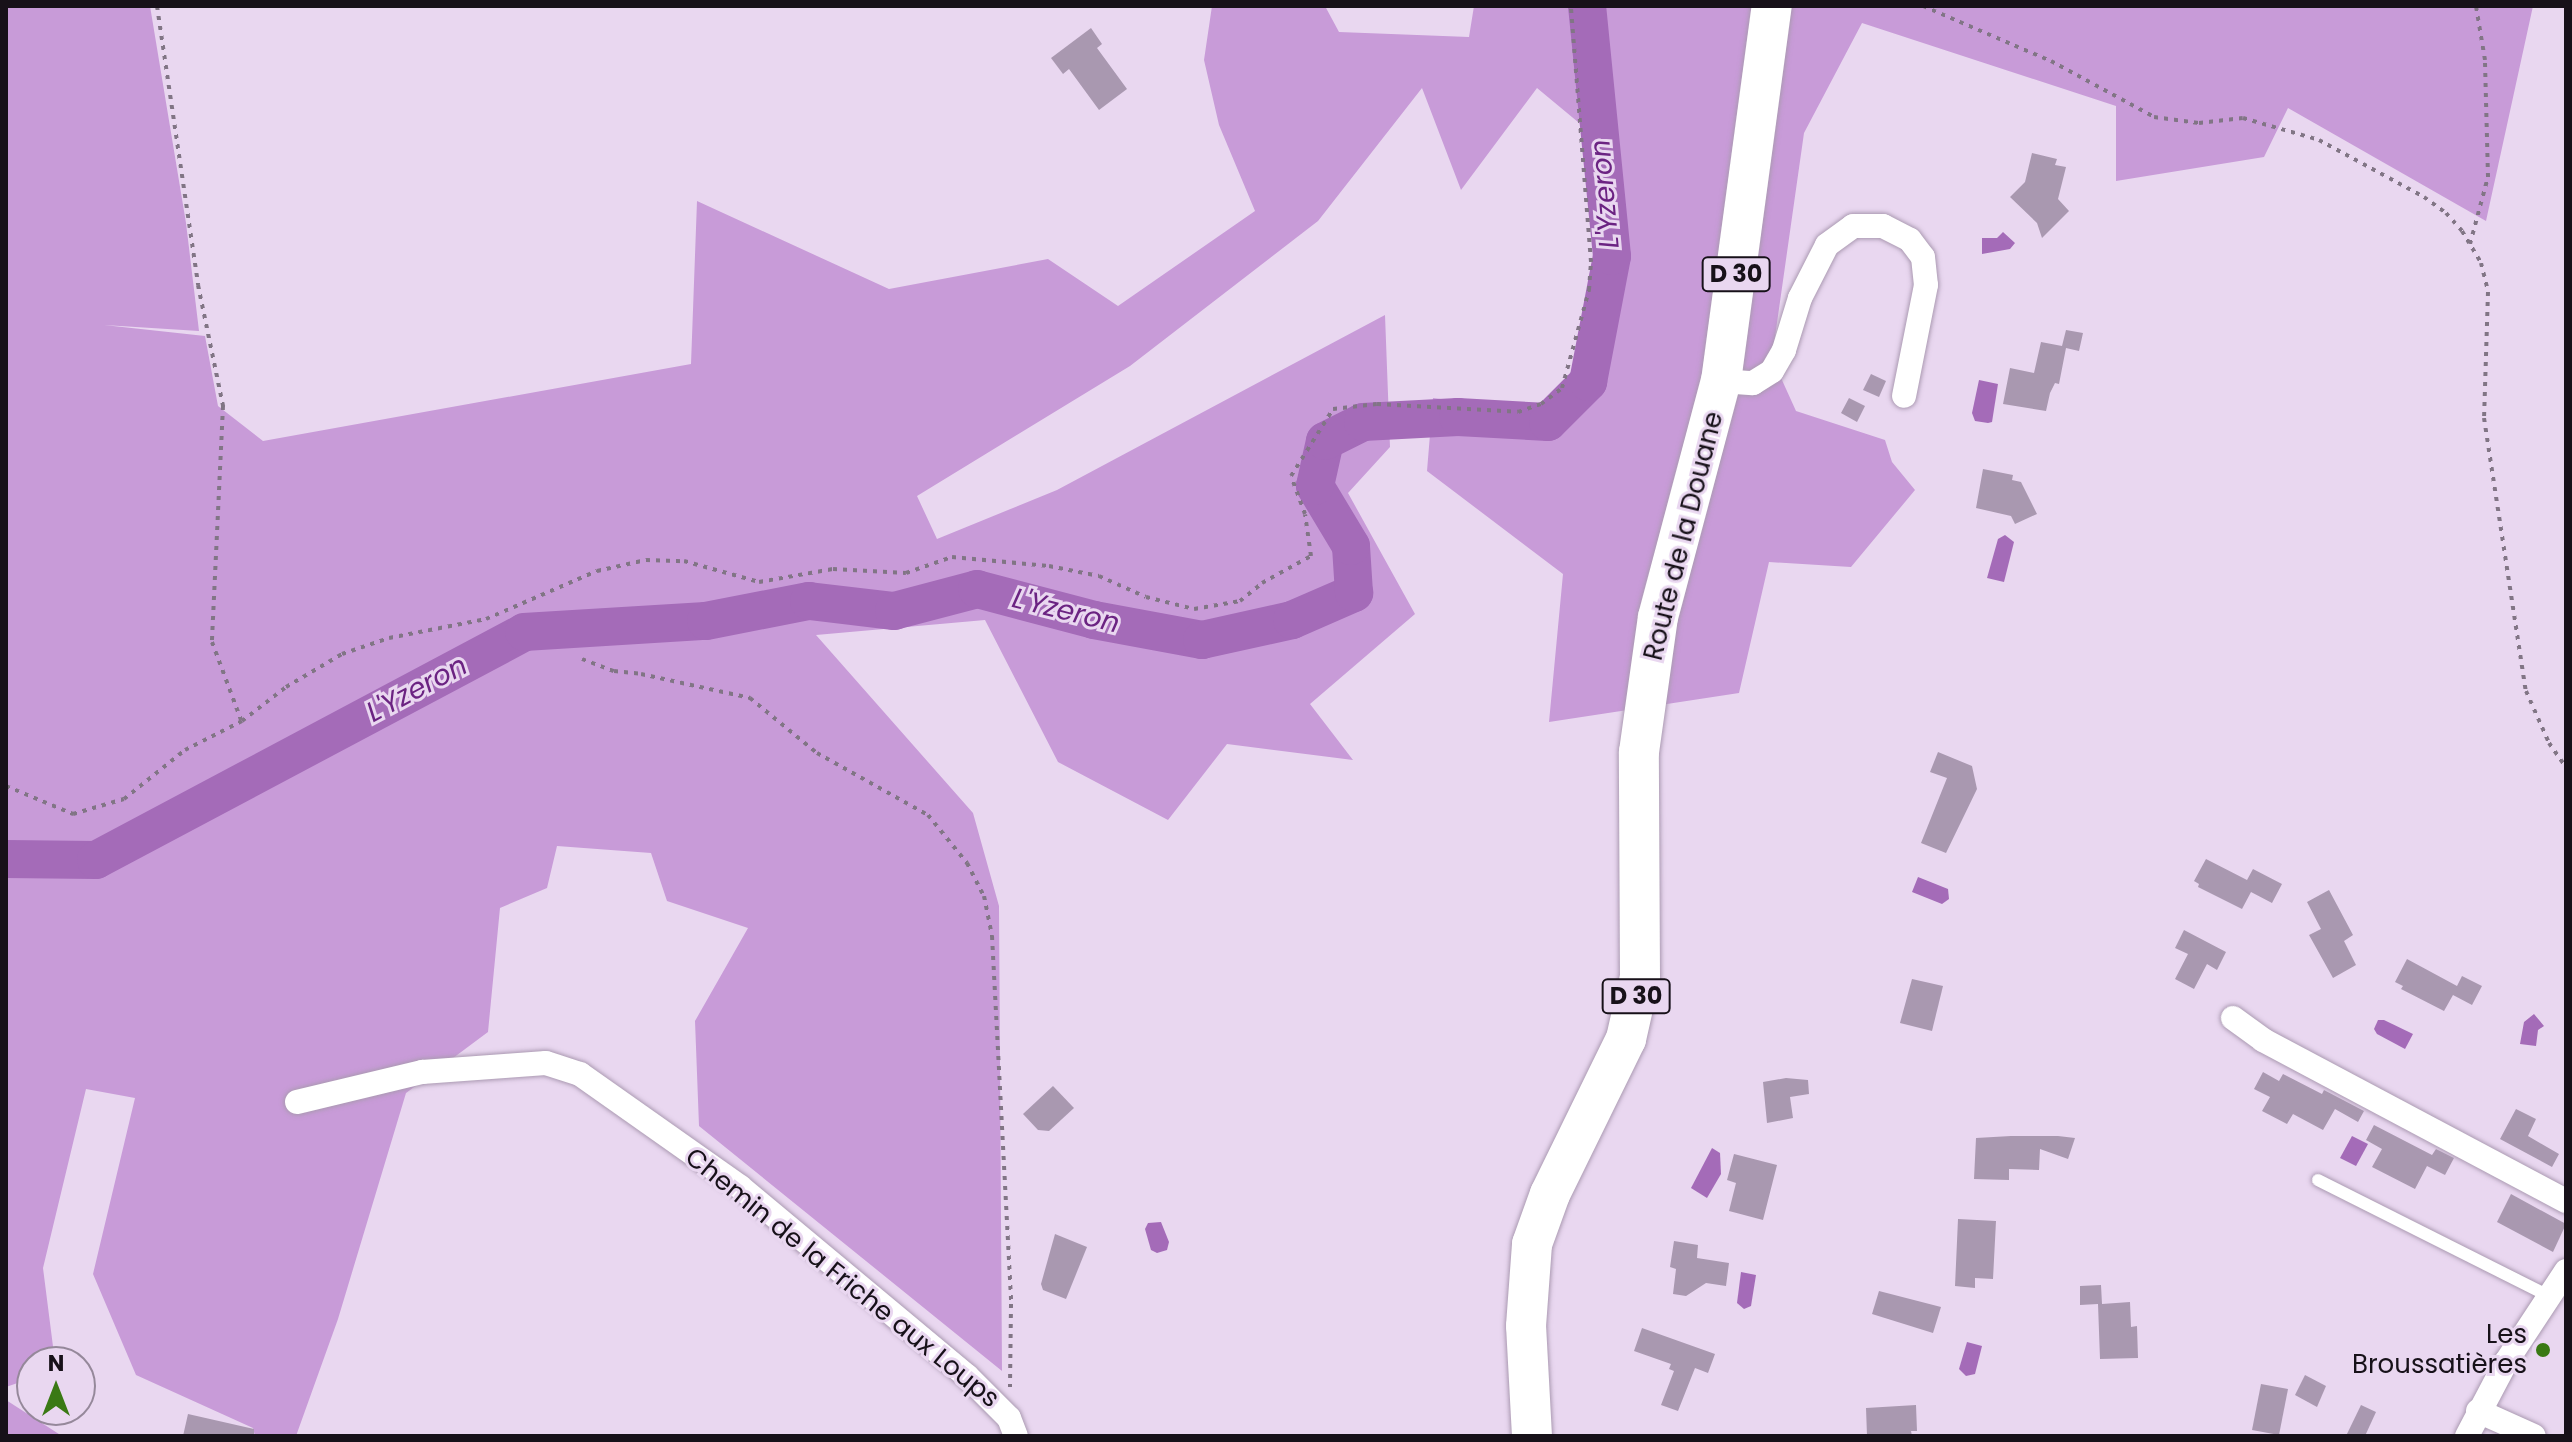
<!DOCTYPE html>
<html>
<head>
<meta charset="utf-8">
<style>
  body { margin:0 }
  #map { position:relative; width:2572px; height:1442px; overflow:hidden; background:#e9d7f0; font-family:Poppins,sans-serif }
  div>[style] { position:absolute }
  .green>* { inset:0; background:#c89bd8 }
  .water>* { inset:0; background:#a46bb8 }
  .river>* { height:38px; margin:-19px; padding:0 19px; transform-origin:19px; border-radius:19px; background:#a46bb8 }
  .building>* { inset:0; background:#a998b0 }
  .path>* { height:4px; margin-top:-2px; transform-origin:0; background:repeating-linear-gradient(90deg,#817585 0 4px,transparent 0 10px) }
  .roads { filter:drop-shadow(0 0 2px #ab9ab2) drop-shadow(0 0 2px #ab9ab2) }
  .lane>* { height:12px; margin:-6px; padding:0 6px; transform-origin:6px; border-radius:6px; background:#fff }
  .street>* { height:24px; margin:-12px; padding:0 12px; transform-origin:12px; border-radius:12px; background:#fff }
  .primary>* { height:40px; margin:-20px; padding:0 20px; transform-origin:20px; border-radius:20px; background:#fff }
  .dots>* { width:22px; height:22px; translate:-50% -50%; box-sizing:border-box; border:4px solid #e9d7f0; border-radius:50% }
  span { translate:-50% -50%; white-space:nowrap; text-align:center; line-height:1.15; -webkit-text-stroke:6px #e9d7f0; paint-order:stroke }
  .shield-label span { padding:2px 6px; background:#e9d7f0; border:2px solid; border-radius:6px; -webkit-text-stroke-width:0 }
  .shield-label { font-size:24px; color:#171119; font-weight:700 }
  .street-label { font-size:26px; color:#171119 }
  .poi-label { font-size:26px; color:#171119 }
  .right { translate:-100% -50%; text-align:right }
  .water-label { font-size:28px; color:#6b2382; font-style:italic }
  .frame { position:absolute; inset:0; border:8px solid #171119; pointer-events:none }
  .north { position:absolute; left:16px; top:1346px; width:80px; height:80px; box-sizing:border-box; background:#e9d7f0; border:2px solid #95889a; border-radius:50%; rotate:0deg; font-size:22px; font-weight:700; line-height:32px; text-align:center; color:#171119 }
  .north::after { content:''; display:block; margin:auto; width:28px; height:36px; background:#3a7914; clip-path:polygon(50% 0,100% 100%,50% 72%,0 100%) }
</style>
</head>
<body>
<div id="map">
  <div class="green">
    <i style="clip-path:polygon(6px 6px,150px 6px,186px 223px,199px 331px,104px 325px,205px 336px,218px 406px,263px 441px,691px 364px,697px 201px,889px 289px,1048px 259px,1118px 306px,1255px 211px,1219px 125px,1204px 60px,1212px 6px,1325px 6px,1339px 32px,1469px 37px,1474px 6px,2533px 6px,2486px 221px,2288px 108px,2264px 157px,2116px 181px,2116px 106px,1862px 23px,1804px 133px,1772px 358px,1796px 411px,1885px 440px,1892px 462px,1915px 490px,1851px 567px,1769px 562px,1739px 693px,1549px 722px,1563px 574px,1427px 471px,1433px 398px,1543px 412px,1578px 379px,1600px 261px,1590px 132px,1537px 88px,1461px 190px,1422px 88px,1318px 221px,1130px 366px,917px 496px,937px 539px,1057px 490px,1385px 315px,1390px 447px,1348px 493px,1415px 614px,1310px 704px,1353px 760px,1227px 744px,1168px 820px,1058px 762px,985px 620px,816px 635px,973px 813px,999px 906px,1002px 1371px,699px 1126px,695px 1021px,748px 928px,667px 901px,651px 853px,557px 846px,547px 888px,500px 908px,488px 1032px,406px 1093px,338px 1319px,296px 1436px,255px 1436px,253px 1428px,136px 1375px,93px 1274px,135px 1098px,86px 1089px,43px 1268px,55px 1362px,32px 1362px,32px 1378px,6px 1387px)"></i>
    <i style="clip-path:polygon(6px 1400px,62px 1436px,6px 1436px)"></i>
  </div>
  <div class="water">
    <i style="clip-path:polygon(2003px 232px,2015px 243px,2010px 249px,1982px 254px,1982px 238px,1997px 238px)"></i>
    <i style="clip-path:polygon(1979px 380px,1998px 384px,1992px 422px,1988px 423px,1975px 421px,1972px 413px)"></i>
    <i style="clip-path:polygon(2005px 535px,2014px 542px,2004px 582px,1987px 578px,1998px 539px)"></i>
    <i style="clip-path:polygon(1918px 877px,1948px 889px,1949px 899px,1942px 904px,1912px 892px)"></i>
    <i style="clip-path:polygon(2534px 1014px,2544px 1026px,2538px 1030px,2536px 1046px,2520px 1044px,2524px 1022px)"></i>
    <i style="clip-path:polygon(2378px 1020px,2384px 1020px,2413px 1034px,2405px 1049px,2377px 1034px,2374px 1029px)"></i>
    <i style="clip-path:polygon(2352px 1136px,2368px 1144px,2356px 1166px,2340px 1158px)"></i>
    <i style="clip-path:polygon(1712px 1148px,1720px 1153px,1721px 1174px,1707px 1198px,1691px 1188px)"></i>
    <i style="clip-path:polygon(1161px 1222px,1169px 1242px,1167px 1250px,1157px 1253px,1151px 1250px,1145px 1229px,1148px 1223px)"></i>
    <i style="clip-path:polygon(1741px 1272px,1756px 1275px,1751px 1306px,1744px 1309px,1737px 1303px)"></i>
    <i style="clip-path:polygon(1967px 1342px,1982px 1346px,1975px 1374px,1966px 1376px,1959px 1369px)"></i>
  </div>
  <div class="river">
    <i style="left:6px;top:859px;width:90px;rotate:0.6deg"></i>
    <i style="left:96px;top:860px;width:485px;rotate:-28deg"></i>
    <i style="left:524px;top:632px;width:182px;rotate:-3.5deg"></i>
    <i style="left:706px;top:621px;width:105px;rotate:-11deg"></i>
    <i style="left:809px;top:601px;width:86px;rotate:6.7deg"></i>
    <i style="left:894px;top:611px;width:86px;rotate:-14.8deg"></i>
    <i style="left:977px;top:589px;width:121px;rotate:14.8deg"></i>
    <i style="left:1094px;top:620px;width:110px;rotate:10.5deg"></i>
    <i style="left:1202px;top:640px;width:92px;rotate:-12.5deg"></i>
    <i style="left:1292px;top:620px;width:68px;rotate:-23.5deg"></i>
    <i style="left:1354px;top:593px;width:47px;rotate:-93.7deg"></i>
    <i style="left:1351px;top:546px;width:70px;rotate:-121deg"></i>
    <i style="left:1315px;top:486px;width:46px;rotate:-77.5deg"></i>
    <i style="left:1325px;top:441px;width:42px;rotate:-26.6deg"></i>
    <i style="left:1363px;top:422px;width:95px;rotate:-3deg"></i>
    <i style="left:1458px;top:417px;width:90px;rotate:3.2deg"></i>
    <i style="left:1548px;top:422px;width:57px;rotate:-45deg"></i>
    <i style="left:1588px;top:382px;width:128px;rotate:-79.2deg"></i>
    <i style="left:1612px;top:256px;width:251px;rotate:-95.7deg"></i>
  </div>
  <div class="building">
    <i style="clip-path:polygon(1091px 28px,1102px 44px,1097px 48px,1127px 89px,1099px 110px,1069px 69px,1063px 74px,1051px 58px)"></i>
    <i style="clip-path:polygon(2032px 153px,2057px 159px,2055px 165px,2066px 167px,2058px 199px,2069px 211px,2042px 238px,2037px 223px,2010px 197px,2025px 182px)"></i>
    <i style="clip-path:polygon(2066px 330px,2083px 333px,2079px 351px,2066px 348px,2059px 384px,2055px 383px,2050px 393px,2046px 411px,2003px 404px,2010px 368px,2034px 373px,2041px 342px,2062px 346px)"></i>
    <i style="clip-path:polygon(1871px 374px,1886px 381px,1879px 397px,1863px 390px)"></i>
    <i style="clip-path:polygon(1849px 398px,1865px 406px,1857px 422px,1841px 413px)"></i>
    <i style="clip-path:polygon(1983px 469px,2013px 475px,2012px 480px,2021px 482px,2037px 514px,2015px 524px,2011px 516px,1976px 508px)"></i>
    <i style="clip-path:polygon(1938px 752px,1972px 766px,1977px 789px,1946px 853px,1921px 843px,1947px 778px,1930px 772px)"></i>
    <i style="clip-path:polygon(2206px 859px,2247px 880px,2253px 869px,2282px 884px,2272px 903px,2251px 892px,2242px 909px,2198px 887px,2199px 884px,2194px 881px)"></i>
    <i style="clip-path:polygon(2329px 890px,2353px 935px,2344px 941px,2356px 965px,2333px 978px,2309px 935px,2321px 929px,2307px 902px)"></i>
    <i style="clip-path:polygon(2184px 930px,2226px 952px,2217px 970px,2207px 964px,2194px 989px,2175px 979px,2188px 954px,2175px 948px)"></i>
    <i style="clip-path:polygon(2407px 959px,2457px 986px,2462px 976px,2482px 986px,2472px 1005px,2453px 995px,2444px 1011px,2401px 989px,2403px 986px,2395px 982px)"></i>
    <i style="clip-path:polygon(1912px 979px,1943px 986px,1932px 1031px,1900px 1023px)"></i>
    <i style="clip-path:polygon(2263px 1072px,2279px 1081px,2283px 1074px,2322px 1094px,2324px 1090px,2364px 1111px,2358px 1122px,2335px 1109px,2323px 1130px,2293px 1114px,2287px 1124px,2262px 1111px,2270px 1097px,2254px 1089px)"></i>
    <i style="clip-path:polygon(1786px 1078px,1808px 1080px,1809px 1094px,1790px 1097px,1793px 1118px,1767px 1123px,1763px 1082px)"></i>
    <i style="clip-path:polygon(1053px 1086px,1074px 1108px,1049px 1131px,1038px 1130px,1023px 1114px)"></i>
    <i style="clip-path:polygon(2516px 1109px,2536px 1119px,2528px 1136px,2559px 1154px,2552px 1167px,2500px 1139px)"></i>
    <i style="clip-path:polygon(2374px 1125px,2432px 1155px,2436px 1149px,2454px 1158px,2445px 1175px,2427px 1166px,2415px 1189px,2372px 1167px,2382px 1149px,2366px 1140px)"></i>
    <i style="clip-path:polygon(2011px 1136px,2058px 1136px,2075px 1138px,2068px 1159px,2040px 1149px,2039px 1170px,2009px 1169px,2009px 1180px,1974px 1179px,1976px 1138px)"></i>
    <i style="clip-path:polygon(1734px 1154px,1777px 1165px,1763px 1220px,1729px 1211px,1736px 1183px,1727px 1180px)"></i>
    <i style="clip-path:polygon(2511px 1194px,2566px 1224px,2553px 1252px,2497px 1222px)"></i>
    <i style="clip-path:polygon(1958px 1219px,1996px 1221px,1993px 1279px,1975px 1278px,1975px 1288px,1955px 1286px)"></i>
    <i style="clip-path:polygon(1055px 1234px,1087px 1247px,1066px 1299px,1043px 1290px,1041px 1284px)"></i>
    <i style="clip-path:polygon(1674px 1241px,1698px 1245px,1697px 1258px,1729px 1263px,1726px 1286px,1706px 1283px,1686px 1296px,1673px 1294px,1676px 1269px,1670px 1267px)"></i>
    <i style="clip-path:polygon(2101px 1285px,2102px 1304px,2130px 1302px,2131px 1327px,2137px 1326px,2138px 1358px,2100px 1359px,2098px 1304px,2080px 1305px,2080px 1286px)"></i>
    <i style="clip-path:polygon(1879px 1291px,1941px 1307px,1933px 1333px,1872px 1314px)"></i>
    <i style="clip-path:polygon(1642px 1328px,1715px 1354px,1708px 1373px,1695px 1368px,1678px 1411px,1661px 1405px,1674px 1371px,1669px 1369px,1671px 1364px,1634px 1351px)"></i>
    <i style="clip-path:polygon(2305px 1375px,2326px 1386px,2317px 1407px,2295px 1395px)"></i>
    <i style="clip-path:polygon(2261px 1384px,2288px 1389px,2279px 1435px,2252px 1430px)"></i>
    <i style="clip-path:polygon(1916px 1405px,1917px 1431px,1911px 1431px,1912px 1436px,1867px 1436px,1866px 1408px)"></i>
    <i style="clip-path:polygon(2361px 1405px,2376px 1412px,2365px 1436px,2346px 1436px)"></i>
    <i style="clip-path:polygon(188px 1414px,254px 1429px,254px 1436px,183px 1436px)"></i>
  </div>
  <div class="path">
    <i style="left:157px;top:6px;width:282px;rotate:81.6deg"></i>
    <i style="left:198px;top:285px;width:124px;rotate:78.3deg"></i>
    <i style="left:223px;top:406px;width:236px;rotate:92.7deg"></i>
    <i style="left:212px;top:642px;width:83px;rotate:69.6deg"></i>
    <i style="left:1923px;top:6px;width:139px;rotate:23.3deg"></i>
    <i style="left:2051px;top:61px;width:117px;rotate:28.5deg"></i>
    <i style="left:2154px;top:117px;width:45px;rotate:7.6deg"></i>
    <i style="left:2199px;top:123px;width:44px;rotate:-6.5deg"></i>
    <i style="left:2243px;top:118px;width:79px;rotate:16.1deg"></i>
    <i style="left:2319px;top:140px;width:119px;rotate:28.5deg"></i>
    <i style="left:2424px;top:197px;width:27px;rotate:36deg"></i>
    <i style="left:2446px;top:213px;width:24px;rotate:48deg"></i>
    <i style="left:2462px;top:231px;width:37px;rotate:59deg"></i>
    <i style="left:2481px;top:263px;width:30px;rotate:76deg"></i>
    <i style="left:2488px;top:292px;width:126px;rotate:91.8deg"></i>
    <i style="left:2484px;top:418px;width:276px;rotate:81.3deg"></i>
    <i style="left:2526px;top:691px;width:57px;rotate:66.1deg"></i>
    <i style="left:2549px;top:743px;width:29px;rotate:55deg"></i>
    <i style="left:2470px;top:244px;width:69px;rotate:-75deg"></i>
    <i style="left:2488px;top:177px;width:117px;rotate:-91.5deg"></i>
    <i style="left:2485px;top:60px;width:55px;rotate:-99.5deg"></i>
    <i style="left:582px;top:659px;width:34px;rotate:21deg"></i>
    <i style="left:614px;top:671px;width:27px;rotate:6deg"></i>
    <i style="left:641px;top:674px;width:112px;rotate:12.4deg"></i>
    <i style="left:750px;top:698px;width:87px;rotate:39.4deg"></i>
    <i style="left:817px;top:753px;width:127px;rotate:29.2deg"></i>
    <i style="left:928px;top:815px;width:62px;rotate:50.9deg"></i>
    <i style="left:967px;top:863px;width:37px;rotate:63deg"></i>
    <i style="left:984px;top:896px;width:41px;rotate:78.7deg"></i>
    <i style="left:992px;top:936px;width:368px;rotate:87deg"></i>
    <i style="left:1011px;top:1304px;width:83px;rotate:90.7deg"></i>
    <i style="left:6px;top:786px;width:73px;rotate:22.7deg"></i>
    <i style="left:73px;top:814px;width:53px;rotate:-16.4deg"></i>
    <i style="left:124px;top:799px;width:78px;rotate:-38.8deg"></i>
    <i style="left:185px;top:750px;width:64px;rotate:-27deg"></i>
    <i style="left:242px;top:721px;width:56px;rotate:-37.7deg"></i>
    <i style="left:286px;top:687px;width:65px;rotate:-30.5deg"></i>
    <i style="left:342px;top:654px;width:50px;rotate:-18.8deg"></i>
    <i style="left:389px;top:638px;width:99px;rotate:-11.1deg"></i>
    <i style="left:486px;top:619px;width:121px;rotate:-23.4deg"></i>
    <i style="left:597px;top:571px;width:50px;rotate:-12.7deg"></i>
    <i style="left:646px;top:560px;width:38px;rotate:2deg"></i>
    <i style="left:684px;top:561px;width:78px;rotate:15.6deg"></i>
    <i style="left:759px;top:582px;width:75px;rotate:-10deg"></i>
    <i style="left:833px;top:569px;width:73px;rotate:3.1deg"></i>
    <i style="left:906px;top:573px;width:49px;rotate:-19.2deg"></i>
    <i style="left:952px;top:557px;width:97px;rotate:5.3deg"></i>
    <i style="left:1049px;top:566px;width:51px;rotate:11.3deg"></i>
    <i style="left:1099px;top:576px;width:51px;rotate:24.1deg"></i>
    <i style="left:1146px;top:597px;width:49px;rotate:14deg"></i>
    <i style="left:1194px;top:609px;width:47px;rotate:-9.9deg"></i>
    <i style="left:1240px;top:601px;width:28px;rotate:-39deg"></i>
    <i style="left:1262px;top:583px;width:56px;rotate:-28.9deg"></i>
    <i style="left:1311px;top:556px;width:42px;rotate:-98.1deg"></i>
    <i style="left:1305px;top:514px;width:40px;rotate:-110.2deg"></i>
    <i style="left:1291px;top:476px;width:79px;rotate:-57.9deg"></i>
    <i style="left:1333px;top:409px;width:44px;rotate:-6.5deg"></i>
    <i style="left:1377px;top:404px;width:141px;rotate:3.2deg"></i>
    <i style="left:1518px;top:412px;width:24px;rotate:-19deg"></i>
    <i style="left:1541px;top:404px;width:26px;rotate:-37deg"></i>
    <i style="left:1562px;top:388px;width:102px;rotate:-74.6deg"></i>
    <i style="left:1589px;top:290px;width:28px;rotate:-86deg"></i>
    <i style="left:1591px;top:262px;width:257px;rotate:-94.5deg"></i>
  </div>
  <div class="roads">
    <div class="lane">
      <i style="left:2318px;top:1180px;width:261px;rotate:26.7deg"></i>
    </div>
    <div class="street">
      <i style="left:1721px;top:381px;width:32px;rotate:4deg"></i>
      <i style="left:1753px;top:383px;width:22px;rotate:-32deg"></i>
      <i style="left:1772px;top:371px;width:24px;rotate:-60deg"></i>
      <i style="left:1784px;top:350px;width:54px;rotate:-72.9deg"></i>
      <i style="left:1800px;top:298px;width:59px;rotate:-63deg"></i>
      <i style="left:1827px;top:245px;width:32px;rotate:-36deg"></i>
      <i style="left:1853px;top:226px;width:30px"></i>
      <i style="left:1883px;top:226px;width:30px;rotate:27deg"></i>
      <i style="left:1910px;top:240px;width:21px;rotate:53deg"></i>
      <i style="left:1923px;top:257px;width:28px;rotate:84deg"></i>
      <i style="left:1926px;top:285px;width:113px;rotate:101.2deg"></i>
      <i style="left:2233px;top:1018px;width:37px;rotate:36deg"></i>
      <i style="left:2263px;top:1040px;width:343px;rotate:28deg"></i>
      <i style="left:297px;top:1102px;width:129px;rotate:-13.5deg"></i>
      <i style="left:422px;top:1072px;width:124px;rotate:-4.2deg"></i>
      <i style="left:546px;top:1063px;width:36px;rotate:18deg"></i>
      <i style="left:580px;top:1074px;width:196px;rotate:35.2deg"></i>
      <i style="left:740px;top:1187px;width:295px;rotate:39.8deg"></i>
      <i style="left:967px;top:1376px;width:59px;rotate:45deg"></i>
      <i style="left:1009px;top:1418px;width:19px;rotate:69deg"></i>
      <i style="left:2478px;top:1411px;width:61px;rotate:24.1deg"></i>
      <i style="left:2467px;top:1436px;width:84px;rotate:-62.2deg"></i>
      <i style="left:2506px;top:1362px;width:109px;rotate:-56.6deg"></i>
    </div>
    <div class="primary">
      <i style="left:1532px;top:1436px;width:110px;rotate:-93.1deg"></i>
      <i style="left:1526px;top:1326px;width:82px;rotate:-85.8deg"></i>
      <i style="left:1532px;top:1244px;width:53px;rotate:-70.2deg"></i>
      <i style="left:1550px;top:1194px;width:173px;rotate:-63.9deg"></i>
      <i style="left:1626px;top:1039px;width:64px;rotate:-77.3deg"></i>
      <i style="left:1640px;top:977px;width:225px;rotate:-90.3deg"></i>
      <i style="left:1639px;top:752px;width:136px;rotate:-82deg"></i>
      <i style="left:1658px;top:617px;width:244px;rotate:-75.1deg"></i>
      <i style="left:1721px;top:381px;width:378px;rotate:-82.3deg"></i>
    </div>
  </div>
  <div class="dots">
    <i style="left:2543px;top:1350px;background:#3a7914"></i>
  </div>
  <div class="shield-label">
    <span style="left:1736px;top:274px">D 30</span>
    <span style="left:1636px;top:996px">D 30</span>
  </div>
  <div class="street-label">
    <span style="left:1684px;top:536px;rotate:-76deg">Route de la Douane</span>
    <span style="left:842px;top:1278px;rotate:39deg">Chemin de la Friche aux Loups</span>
  </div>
  <div class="poi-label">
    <span class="right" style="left:2527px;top:1350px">Les<br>Broussatières</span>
  </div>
  <div class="water-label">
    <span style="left:1605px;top:194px;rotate:-95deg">L'Yzeron</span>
    <span style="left:1066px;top:611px;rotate:14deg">L'Yzeron</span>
    <span style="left:417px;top:689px;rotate:-28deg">L'Yzeron</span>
  </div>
  <div class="frame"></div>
  <div class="north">N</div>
</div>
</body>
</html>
